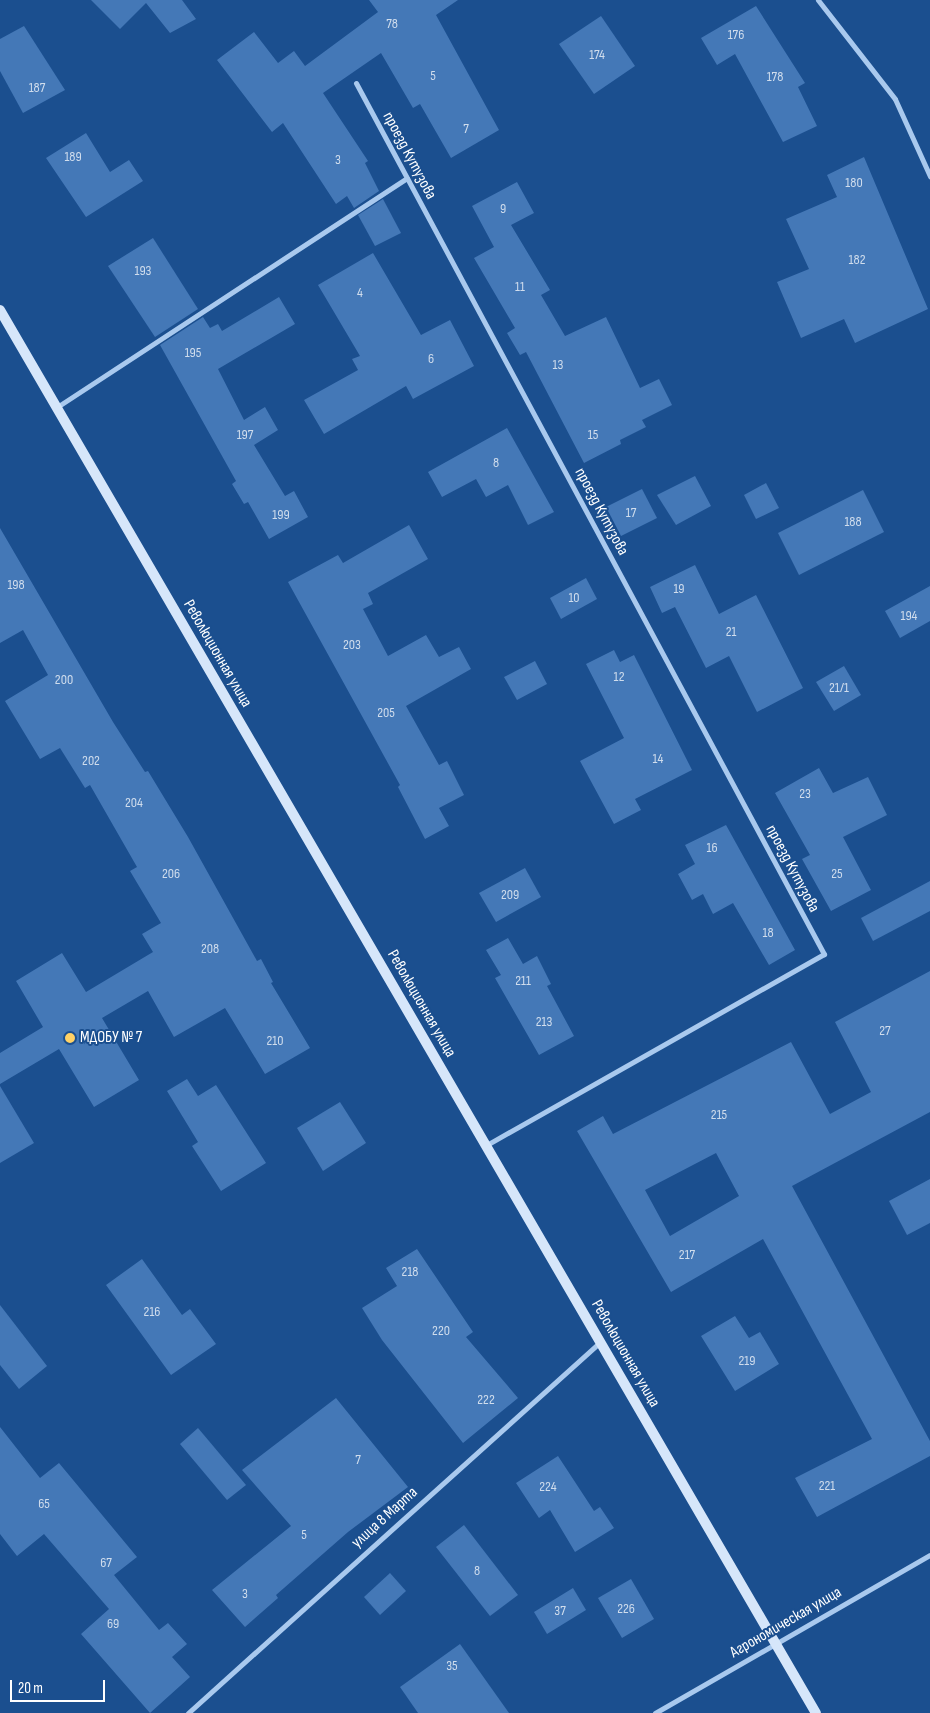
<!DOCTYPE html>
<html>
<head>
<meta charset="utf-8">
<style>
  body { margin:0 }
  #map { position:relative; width:930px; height:1713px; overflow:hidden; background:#1b4f8f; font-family:"Sofia Sans Condensed",sans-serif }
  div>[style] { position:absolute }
  .building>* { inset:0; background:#4478b7 }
  .street>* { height:5px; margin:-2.5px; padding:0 2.5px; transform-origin:2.5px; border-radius:2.5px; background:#a9c9ee }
  .secondary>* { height:10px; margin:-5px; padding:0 5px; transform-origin:5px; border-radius:5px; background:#d6e6fa }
  .dots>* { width:14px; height:14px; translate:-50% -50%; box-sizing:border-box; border:2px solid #1b4f8f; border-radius:50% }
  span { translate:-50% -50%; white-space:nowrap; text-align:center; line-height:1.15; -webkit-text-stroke:4px #1b4f8f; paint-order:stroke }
  .number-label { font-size:14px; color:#d0dded }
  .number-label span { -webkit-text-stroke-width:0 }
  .street-label { font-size:16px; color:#fff }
  .poi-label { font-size:16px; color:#fff }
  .left { translate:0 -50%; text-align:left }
  .scale { position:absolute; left:10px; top:1680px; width:95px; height:22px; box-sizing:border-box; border:2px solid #fff; border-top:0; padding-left:6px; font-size:15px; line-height:18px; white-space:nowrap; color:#fff; -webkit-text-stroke:4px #1b4f8f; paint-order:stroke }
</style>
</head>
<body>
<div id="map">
  <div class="building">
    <i style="clip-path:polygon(91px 0,182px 0,196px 19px,170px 33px,146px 3px,120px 29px)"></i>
    <i style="clip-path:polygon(369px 0,458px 0,436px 15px,499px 130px,451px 158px,420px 104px,413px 108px,381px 53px,323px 93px,368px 161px,365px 163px,379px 191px,354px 208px,347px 196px,336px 204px,283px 123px,272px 132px,217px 60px,254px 32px,278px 63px,294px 51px,305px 66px,378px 12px)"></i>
    <i style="clip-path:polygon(756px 6px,805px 83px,798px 87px,817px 126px,783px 142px,735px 54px,717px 65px,701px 38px)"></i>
    <i style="clip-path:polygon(601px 16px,635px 66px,594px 94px,559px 44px)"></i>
    <i style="clip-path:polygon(24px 26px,65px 90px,23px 113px,0 71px,0 39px)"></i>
    <i style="clip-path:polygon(86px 133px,110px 172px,129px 160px,143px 181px,86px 217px,46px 158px)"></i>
    <i style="clip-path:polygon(864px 157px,928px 309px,855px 343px,844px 319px,801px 338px,777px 282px,809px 269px,786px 219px,837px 197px,827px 175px)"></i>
    <i style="clip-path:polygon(517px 182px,534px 213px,511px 225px,550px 290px,541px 295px,565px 336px,606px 317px,640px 388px,659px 379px,672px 405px,642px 420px,646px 427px,620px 440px,621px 444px,584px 463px,526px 352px,520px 355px,507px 333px,515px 328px,474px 258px,494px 247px,472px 206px)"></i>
    <i style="clip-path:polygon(383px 199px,401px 233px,375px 246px,358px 215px)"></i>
    <i style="clip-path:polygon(153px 238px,198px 309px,155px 337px,108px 266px)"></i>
    <i style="clip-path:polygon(373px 253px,421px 335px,450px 320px,474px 366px,413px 399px,406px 386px,324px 434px,304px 400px,358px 370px,352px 359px,360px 356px,318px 285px)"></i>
    <i style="clip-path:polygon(279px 297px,295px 324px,218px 369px,244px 420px,265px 407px,278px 430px,254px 445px,285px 496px,294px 491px,308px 517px,269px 539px,248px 502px,244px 504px,232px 484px,236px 481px,160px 345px,203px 317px,210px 328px,218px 324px,222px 331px)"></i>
    <i style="clip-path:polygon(507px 428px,554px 512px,528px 525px,508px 485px,486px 497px,476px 479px,442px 497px,428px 472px)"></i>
    <i style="clip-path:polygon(695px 476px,711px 506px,676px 525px,657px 495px)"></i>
    <i style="clip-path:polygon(766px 483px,779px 508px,756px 519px,744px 495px)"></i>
    <i style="clip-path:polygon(642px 489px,657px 518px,621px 536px,606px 507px)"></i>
    <i style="clip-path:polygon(863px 490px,884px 532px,799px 575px,778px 533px)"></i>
    <i style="clip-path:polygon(409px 525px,428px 559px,368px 593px,373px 604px,363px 609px,388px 656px,426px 635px,439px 657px,459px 647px,471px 669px,406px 706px,439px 765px,447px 761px,464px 795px,439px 808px,449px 826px,425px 839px,398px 787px,400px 785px,288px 582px,338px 555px,343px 563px)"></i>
    <i style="clip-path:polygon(0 528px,113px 722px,145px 772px,148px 771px,188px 837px,257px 961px,261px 959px,273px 982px,271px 983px,310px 1048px,265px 1074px,225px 1008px,174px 1037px,148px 991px,102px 1018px,139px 1080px,94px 1107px,59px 1049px,0 1084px,0 1053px,43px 1027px,16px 981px,62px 953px,86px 992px,153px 952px,142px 934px,161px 923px,130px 871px,137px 867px,90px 785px,85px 788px,60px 748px,40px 759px,5px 701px,48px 675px,23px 630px,0 643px)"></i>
    <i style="clip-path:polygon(695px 565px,719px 614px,756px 595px,803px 688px,757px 712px,729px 656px,706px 668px,675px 607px,662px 613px,650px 587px)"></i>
    <i style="clip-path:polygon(586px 578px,597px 599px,561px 619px,550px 598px)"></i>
    <i style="clip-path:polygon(930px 586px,930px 621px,900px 638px,885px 611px)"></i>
    <i style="clip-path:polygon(614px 650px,620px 662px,634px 655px,692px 770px,635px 799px,641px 810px,614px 824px,580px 761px,624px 738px,586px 664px)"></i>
    <i style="clip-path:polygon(535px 661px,547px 684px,517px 700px,504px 677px)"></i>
    <i style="clip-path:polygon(844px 666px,861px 695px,834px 711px,816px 682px)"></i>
    <i style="clip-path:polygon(819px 768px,833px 793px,868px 777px,887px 815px,843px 837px,871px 890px,831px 911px,802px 859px,810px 855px,775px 793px)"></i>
    <i style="clip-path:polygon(726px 825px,795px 950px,769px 965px,733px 903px,713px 914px,703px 894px,692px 900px,678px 874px,695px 864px,685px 845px)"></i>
    <i style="clip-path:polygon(525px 868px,541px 897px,496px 922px,479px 893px)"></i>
    <i style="clip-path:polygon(930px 881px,930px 911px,873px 941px,861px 918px)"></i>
    <i style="clip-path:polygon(508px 938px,523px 964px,537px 956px,551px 984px,547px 986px,574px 1036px,539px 1055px,495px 978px,501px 975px,486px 950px)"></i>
    <i style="clip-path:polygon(evenodd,930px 971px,930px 1112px,792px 1186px,930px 1441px,930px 1456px,817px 1517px,795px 1478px,872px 1439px,763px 1239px,671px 1292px,577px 1131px,603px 1116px,613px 1134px,791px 1042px,830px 1114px,871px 1092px,835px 1022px,930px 971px,716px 1153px,739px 1196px,670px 1236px,645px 1190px,716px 1153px)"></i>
    <i style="clip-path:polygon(187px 1079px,198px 1096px,216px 1085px,266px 1163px,221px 1191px,192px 1146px,198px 1142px,167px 1091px)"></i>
    <i style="clip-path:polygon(0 1086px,34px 1143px,0 1163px)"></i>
    <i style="clip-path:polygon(340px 1102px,366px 1143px,323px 1171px,297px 1128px)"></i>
    <i style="clip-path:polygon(930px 1179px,930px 1223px,907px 1235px,889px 1201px)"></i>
    <i style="clip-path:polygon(417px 1249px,473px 1332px,466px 1337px,518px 1398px,463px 1443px,382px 1340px,362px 1308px,397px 1286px,386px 1268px)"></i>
    <i style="clip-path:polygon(142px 1259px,182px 1315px,190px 1309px,216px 1344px,171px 1375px,106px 1285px)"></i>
    <i style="clip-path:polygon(0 1305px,47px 1366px,19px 1389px,0 1365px)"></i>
    <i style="clip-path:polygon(735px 1316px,749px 1338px,760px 1332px,779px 1364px,735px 1391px,701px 1336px)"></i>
    <i style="clip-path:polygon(336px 1398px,408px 1487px,348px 1532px,276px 1595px,278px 1598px,245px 1627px,212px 1590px,291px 1526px,242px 1470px)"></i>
    <i style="clip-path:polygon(0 1427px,40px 1478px,59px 1463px,137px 1557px,114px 1575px,159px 1630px,168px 1623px,187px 1644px,172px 1657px,190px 1677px,150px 1713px,81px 1634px,109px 1609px,44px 1534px,17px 1556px,0 1534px)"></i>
    <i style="clip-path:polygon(198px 1428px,246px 1485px,227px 1500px,180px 1444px)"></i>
    <i style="clip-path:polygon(558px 1456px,594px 1511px,600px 1507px,614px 1528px,575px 1552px,550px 1510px,539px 1518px,516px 1483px)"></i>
    <i style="clip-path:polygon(464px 1525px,518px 1595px,490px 1616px,436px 1547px)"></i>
    <i style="clip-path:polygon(390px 1573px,406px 1591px,380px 1615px,364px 1597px)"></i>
    <i style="clip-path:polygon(631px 1579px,654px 1619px,622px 1638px,598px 1598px)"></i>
    <i style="clip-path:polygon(573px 1588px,586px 1610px,547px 1634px,534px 1612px)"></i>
    <i style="clip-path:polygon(460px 1644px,509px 1713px,418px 1713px,400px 1687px)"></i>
  </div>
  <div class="street">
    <i style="left:818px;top:0;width:125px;rotate:52.1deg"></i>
    <i style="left:895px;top:99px;width:85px;rotate:65.6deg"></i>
    <i style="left:356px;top:83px;width:989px;rotate:61.75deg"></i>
    <i style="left:824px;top:954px;width:388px;rotate:150.5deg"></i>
    <i style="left:57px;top:407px;width:418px;rotate:-33.2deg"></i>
    <i style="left:188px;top:1713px;width:554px;rotate:-42deg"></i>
    <i style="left:655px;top:1713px;width:317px;rotate:-29.9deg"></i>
  </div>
  <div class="secondary">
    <i style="left:0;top:310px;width:1623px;rotate:59.82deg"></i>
  </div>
  <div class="dots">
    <i style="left:70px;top:1038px;background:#ffd166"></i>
  </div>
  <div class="number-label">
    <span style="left:392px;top:24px">78</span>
    <span style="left:736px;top:35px">176</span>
    <span style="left:597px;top:55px">174</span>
    <span style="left:433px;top:76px">5</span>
    <span style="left:775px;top:77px">178</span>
    <span style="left:37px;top:88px">187</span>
    <span style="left:466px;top:129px">7</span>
    <span style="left:73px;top:157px">189</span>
    <span style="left:338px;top:160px">3</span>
    <span style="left:854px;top:183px">180</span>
    <span style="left:503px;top:209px">9</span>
    <span style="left:857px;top:260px">182</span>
    <span style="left:143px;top:271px">193</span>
    <span style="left:520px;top:287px">11</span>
    <span style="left:360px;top:293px">4</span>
    <span style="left:193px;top:353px">195</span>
    <span style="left:431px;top:359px">6</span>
    <span style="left:558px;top:365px">13</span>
    <span style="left:245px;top:435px">197</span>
    <span style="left:593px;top:435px">15</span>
    <span style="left:496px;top:463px">8</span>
    <span style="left:631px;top:513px">17</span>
    <span style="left:281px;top:515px">199</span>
    <span style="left:853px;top:522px">188</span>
    <span style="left:16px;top:585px">198</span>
    <span style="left:679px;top:589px">19</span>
    <span style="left:574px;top:598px">10</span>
    <span style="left:909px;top:616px">194</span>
    <span style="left:731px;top:632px">21</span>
    <span style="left:352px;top:645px">203</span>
    <span style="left:619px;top:677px">12</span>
    <span style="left:64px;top:680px">200</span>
    <span style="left:839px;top:688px">21/1</span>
    <span style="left:386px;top:713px">205</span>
    <span style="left:658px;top:759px">14</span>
    <span style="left:91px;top:761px">202</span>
    <span style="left:805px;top:794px">23</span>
    <span style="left:134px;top:803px">204</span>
    <span style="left:712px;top:848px">16</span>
    <span style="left:171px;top:874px">206</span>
    <span style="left:837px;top:874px">25</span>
    <span style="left:510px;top:895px">209</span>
    <span style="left:768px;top:933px">18</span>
    <span style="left:210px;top:949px">208</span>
    <span style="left:523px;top:981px">211</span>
    <span style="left:544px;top:1022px">213</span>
    <span style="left:885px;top:1031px">27</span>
    <span style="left:275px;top:1041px">210</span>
    <span style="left:719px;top:1115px">215</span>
    <span style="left:687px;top:1255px">217</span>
    <span style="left:410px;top:1272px">218</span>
    <span style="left:152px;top:1312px">216</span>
    <span style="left:441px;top:1331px">220</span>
    <span style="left:747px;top:1361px">219</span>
    <span style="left:486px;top:1400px">222</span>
    <span style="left:358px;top:1460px">7</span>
    <span style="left:827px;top:1486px">221</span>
    <span style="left:548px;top:1487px">224</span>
    <span style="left:44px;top:1504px">65</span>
    <span style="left:304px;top:1535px">5</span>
    <span style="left:106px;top:1563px">67</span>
    <span style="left:477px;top:1571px">8</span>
    <span style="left:245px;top:1594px">3</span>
    <span style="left:626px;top:1609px">226</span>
    <span style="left:560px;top:1611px">37</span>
    <span style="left:113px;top:1624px">69</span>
    <span style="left:452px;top:1666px">35</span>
  </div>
  <div class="street-label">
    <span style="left:409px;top:156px;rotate:62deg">проезд Кутузова</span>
    <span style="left:601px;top:512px;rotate:62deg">проезд Кутузова</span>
    <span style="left:217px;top:654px;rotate:60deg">Революционная улица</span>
    <span style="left:792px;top:869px;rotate:62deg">проезд Кутузова</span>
    <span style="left:421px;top:1004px;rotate:60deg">Революционная улица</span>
    <span style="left:625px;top:1354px;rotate:60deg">Революционная улица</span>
    <span style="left:385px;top:1518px;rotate:-42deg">улица 8 Марта</span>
    <span style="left:786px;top:1623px;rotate:-30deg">Агрономическая улица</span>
  </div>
  <div class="poi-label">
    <span class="left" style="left:80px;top:1038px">МДОБУ № 7</span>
  </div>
  <div class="scale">20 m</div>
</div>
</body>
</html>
